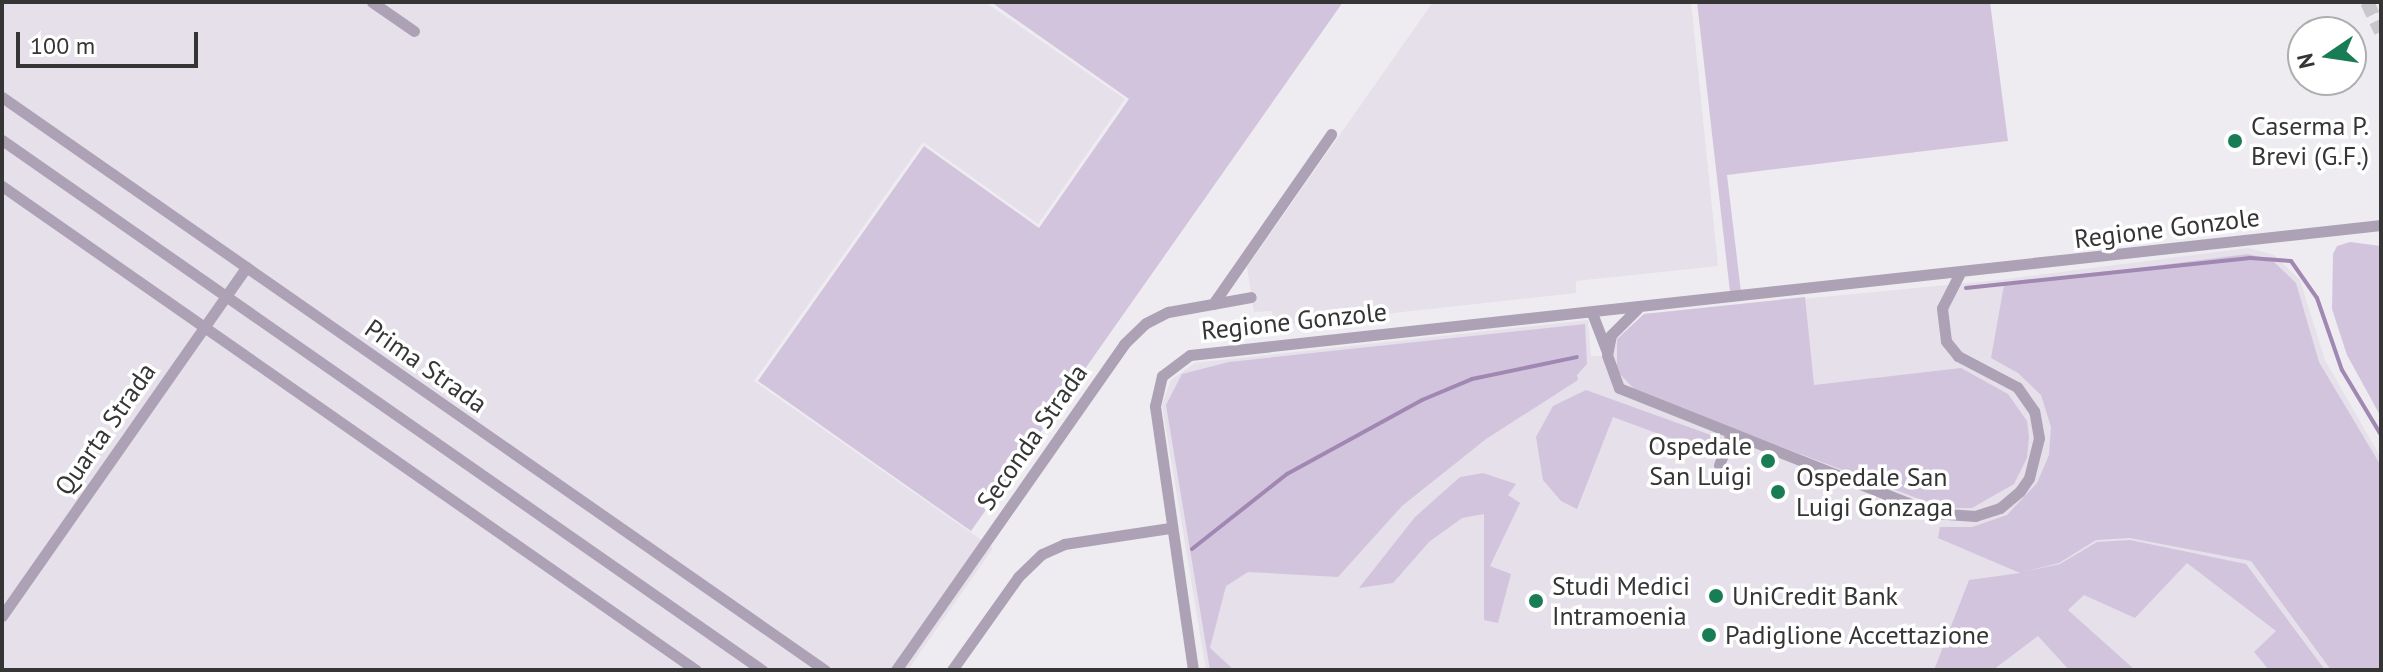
<!DOCTYPE html>
<html>
<head>
<meta charset="utf-8">
<style>
  body { margin:0 }
  #map { position:relative; width:2383px; height:672px; overflow:hidden; background:#eeecf0; font-family:"PT Sans",sans-serif }
  div>[style] { position:absolute }
  .built>* { inset:0; background:#e5e0ea }
  .green>* { inset:0; background:#d3c4de }
  .stream>* { height:4px; margin:-2px; padding:0 2px; transform-origin:2px; border-radius:2px; background:#a188b2 }
  .tertiary-tunnel>* { height:14px; margin-top:-7px; transform-origin:0; background:repeating-linear-gradient(90deg,#c9c7cb 0 14px,transparent 0 21px) }
  .minor>* { height:11px; margin:-5.5px; padding:0 5.5px; transform-origin:5.5px; border-radius:5.5px; background:#ada2b5 }
  .dots>* { width:22px; height:22px; translate:-50% -50%; box-sizing:border-box; border:4px solid #fff; border-radius:50% }
  span { translate:-50% -50%; white-space:nowrap; text-align:center; line-height:1.15; -webkit-text-stroke:7px #fff; paint-order:stroke }
  .poi-label { font-size:26px; color:#363536 }
  .left { translate:0 -50%; text-align:left }
  .right { translate:-100% -50%; text-align:right }
  .street-label { font-size:26px; color:#363536 }
  .frame { position:absolute; inset:0; border:4px solid #363536; pointer-events:none }
  .north { position:absolute; left:2287px; top:16px; width:80px; height:80px; box-sizing:border-box; background:#fff; border:2px solid #afaeaf; border-radius:50%; rotate:257deg; font-size:22px; font-weight:700; line-height:32px; text-align:center; color:#363536 }
  .north::after { content:''; display:block; margin:auto; width:28px; height:36px; background:#187c55; clip-path:polygon(50% 0,100% 100%,50% 72%,0 100%) }
  .scale { position:absolute; left:16px; top:32px; width:182px; height:36px; box-sizing:border-box; border:4px solid #363536; border-top:0; padding-left:10px; font-size:24px; line-height:28px; white-space:nowrap; color:#363536; -webkit-text-stroke:6px #fff; paint-order:stroke }
</style>
</head>
<body>
<div id="map">
  <div class="built">
    <i style="clip-path:polygon(2px 2px,985px 2px,1125px 99px,1038px 224px,923px 142px,754px 381px,993px 548px,908px 670px,2px 670px)"></i>
    <i style="clip-path:polygon(1433px 2px,1691px 2px,1718px 266px,1576px 281px,1576px 293px,1274px 326px,1272px 311px,1254px 312px,1247px 267px)"></i>
    <i style="clip-path:polygon(2248px 248px,2274px 255px,2300px 280px,2325px 360px,2381px 458px,2381px 670px,1206px 670px,1162px 405px,1171px 380px,1195px 363px,1588px 320px,1591px 356px,1613px 356px,1617px 339px,1644px 314px,1999px 280px)"></i>
  </div>
  <div class="green">
    <i style="clip-path:polygon(991px 2px,1343px 2px,971px 531px,758px 381px,924px 146px,1039px 228px,1129px 99px)"></i>
    <i style="clip-path:polygon(1697px 2px,1990px 2px,2008px 141px,1727px 175px,1741px 292px,1730px 292px)"></i>
    <i style="clip-path:polygon(2350px 242px,2381px 246px,2381px 417px,2347px 355px,2332px 309px,2333px 254px,2337px 246px)"></i>
    <i style="clip-path:polygon(2248px 254px,2272px 260px,2296px 283px,2319px 362px,2381px 466px,2381px 670px,2331px 670px,2251px 561px,2130px 538px,2096px 540px,2059px 563px,2023px 572px,2060px 564px,2097px 542px,2130px 540px,2246px 564px,2325px 670px,2269px 670px,2254px 652px,2276px 631px,2187px 563px,2135px 618px,2084px 595px,2068px 610px,2135px 670px,2069px 670px,2038px 636px,1993px 670px,1934px 670px,1969px 580px,2020px 573px,1938px 538px,1940px 527px,1972px 527px,2007px 515px,2037px 483px,2049px 455px,2051px 427px,2041px 395px,2018px 373px,1991px 358px,2004px 285px)"></i>
    <i style="clip-path:polygon(1805px 297px,1814px 385px,1961px 368px,2008px 394px,2027px 421px,2029px 437px,2027px 458px,2014px 484px,1972px 508px,1943px 508px,1637px 392px,1617px 371px,1617px 339px,1644px 314px)"></i>
    <i style="clip-path:polygon(1585px 324px,1587px 364px,1577px 375px,1578px 380px,1486px 439px,1402px 506px,1338px 577px,1248px 572px,1226px 586px,1210px 648px,1234px 670px,1210px 670px,1166px 405px,1182px 374px,1229px 362px)"></i>
    <i style="clip-path:polygon(1586px 390px,1719px 438px,1713px 454px,1613px 417px,1577px 509px,1561px 501px,1543px 480px,1536px 437px,1553px 406px)"></i>
    <i style="clip-path:polygon(1483px 473px,1516px 484px,1508px 495px,1520px 503px,1490px 566px,1511px 574px,1498px 623px,1484px 620px,1484px 514px,1462px 518px,1429px 542px,1393px 583px,1359px 588px,1415px 517px,1460px 477px)"></i>
  </div>
  <div class="stream">
    <i style="left:1966px;top:288px;width:286px;rotate:-6deg"></i>
    <i style="left:2250px;top:258px;width:41px;rotate:4.2deg"></i>
    <i style="left:2291px;top:261px;width:45px;rotate:54.9deg"></i>
    <i style="left:2317px;top:298px;width:76px;rotate:70.9deg"></i>
    <i style="left:2342px;top:370px;width:76px;rotate:59deg"></i>
    <i style="left:1192px;top:549px;width:121px;rotate:-38.3deg"></i>
    <i style="left:1287px;top:474px;width:154px;rotate:-28.7deg"></i>
    <i style="left:1422px;top:400px;width:54px;rotate:-22.8deg"></i>
    <i style="left:1472px;top:379px;width:107px;rotate:-11.8deg"></i>
  </div>
  <div class="tertiary-tunnel">
    <i style="left:2367px;top:2px;width:33px;rotate:65deg"></i>
  </div>
  <div class="minor">
    <i style="left:372px;top:2px;width:51px;rotate:34.6deg"></i>
    <i style="left:2px;top:97px;width:1003px;rotate:34.85deg"></i>
    <i style="left:2px;top:140px;width:927px;rotate:34.89deg"></i>
    <i style="left:2px;top:186px;width:846px;rotate:34.89deg"></i>
    <i style="left:1213px;top:304px;width:207px;rotate:-55.2deg"></i>
    <i style="left:1637px;top:309px;width:37px;rotate:135deg"></i>
    <i style="left:1611px;top:335px;width:20px;rotate:101deg"></i>
    <i style="left:1607px;top:355px;width:35px;rotate:70deg"></i>
    <i style="left:1619px;top:388px;width:338px;rotate:21.7deg"></i>
    <i style="left:1933px;top:513px;width:42px;rotate:4.1deg"></i>
    <i style="left:1975px;top:516px;width:26px;rotate:-18deg"></i>
    <i style="left:2000px;top:508px;width:26px;rotate:-40deg"></i>
    <i style="left:2020px;top:491px;width:16px;rotate:-55deg"></i>
    <i style="left:2029px;top:478px;width:41px;rotate:-76deg"></i>
    <i style="left:2039px;top:438px;width:27px;rotate:-100deg"></i>
    <i style="left:2034px;top:411px;width:29px;rotate:-125deg"></i>
    <i style="left:2017px;top:387px;width:67px;rotate:-152.3deg"></i>
    <i style="left:1958px;top:356px;width:19px;rotate:-129deg"></i>
    <i style="left:1946px;top:341px;width:33px;rotate:-97deg"></i>
    <i style="left:1942px;top:308px;width:38px;rotate:-63deg"></i>
    <i style="left:1592px;top:313px;width:40px;rotate:69deg"></i>
    <i style="left:1719px;top:465px;width:34px;rotate:-69deg"></i>
    <i style="left:2px;top:616px;width:426px;rotate:-55deg"></i>
    <i style="left:896px;top:670px;width:398px;rotate:-55deg"></i>
    <i style="left:1124px;top:344px;width:30px;rotate:-44deg"></i>
    <i style="left:1146px;top:323px;width:25px;rotate:-27deg"></i>
    <i style="left:1168px;top:312px;width:84px;rotate:-10.2deg"></i>
    <i style="left:952px;top:670px;width:114px;rotate:-54.6deg"></i>
    <i style="left:1018px;top:577px;width:33px;rotate:-44deg"></i>
    <i style="left:1042px;top:554px;width:24px;rotate:-24deg"></i>
    <i style="left:1064px;top:544px;width:107px;rotate:-8.6deg"></i>
    <i style="left:1193px;top:670px;width:267px;rotate:-98.2deg"></i>
    <i style="left:1155px;top:406px;width:31px;rotate:-77deg"></i>
    <i style="left:1162px;top:376px;width:35px;rotate:-37deg"></i>
    <i style="left:1190px;top:355px;width:1198px;rotate:-6.23deg"></i>
  </div>
  <div class="dots">
    <i style="left:2235px;top:141px;background:#187c55"></i>
    <i style="left:1768px;top:461px;background:#187c55"></i>
    <i style="left:1778px;top:492px;background:#187c55"></i>
    <i style="left:1716px;top:596px;background:#187c55"></i>
    <i style="left:1536px;top:601px;background:#187c55"></i>
    <i style="left:1709px;top:635px;background:#187c55"></i>
  </div>
  <div class="poi-label">
    <span class="left" style="left:2251px;top:141px">Caserma P.<br>Brevi (G.F.)</span>
    <span class="right" style="left:1752px;top:461px">Ospedale<br>San Luigi</span>
    <span class="left" style="left:1796px;top:492px">Ospedale San<br>Luigi Gonzaga</span>
    <span class="left" style="left:1552px;top:601px">Studi Medici<br>Intramoenia</span>
    <span class="left" style="left:1732px;top:596px">UniCredit Bank</span>
    <span class="left" style="left:1725px;top:635px">Padiglione Accettazione</span>
  </div>
  <div class="street-label">
    <span style="left:2167px;top:228px;rotate:-7deg">Regione Gonzole</span>
    <span style="left:1294px;top:321px;rotate:-6deg">Regione Gonzole</span>
    <span style="left:426px;top:366px;rotate:35deg">Prima Strada</span>
    <span style="left:105px;top:429px;rotate:-55deg">Quarta Strada</span>
    <span style="left:1032px;top:437px;rotate:-55deg">Seconda Strada</span>
  </div>
  <div class="frame"></div>
  <div class="north">N</div>
  <div class="scale">100 m</div>
</div>
</body>
</html>
